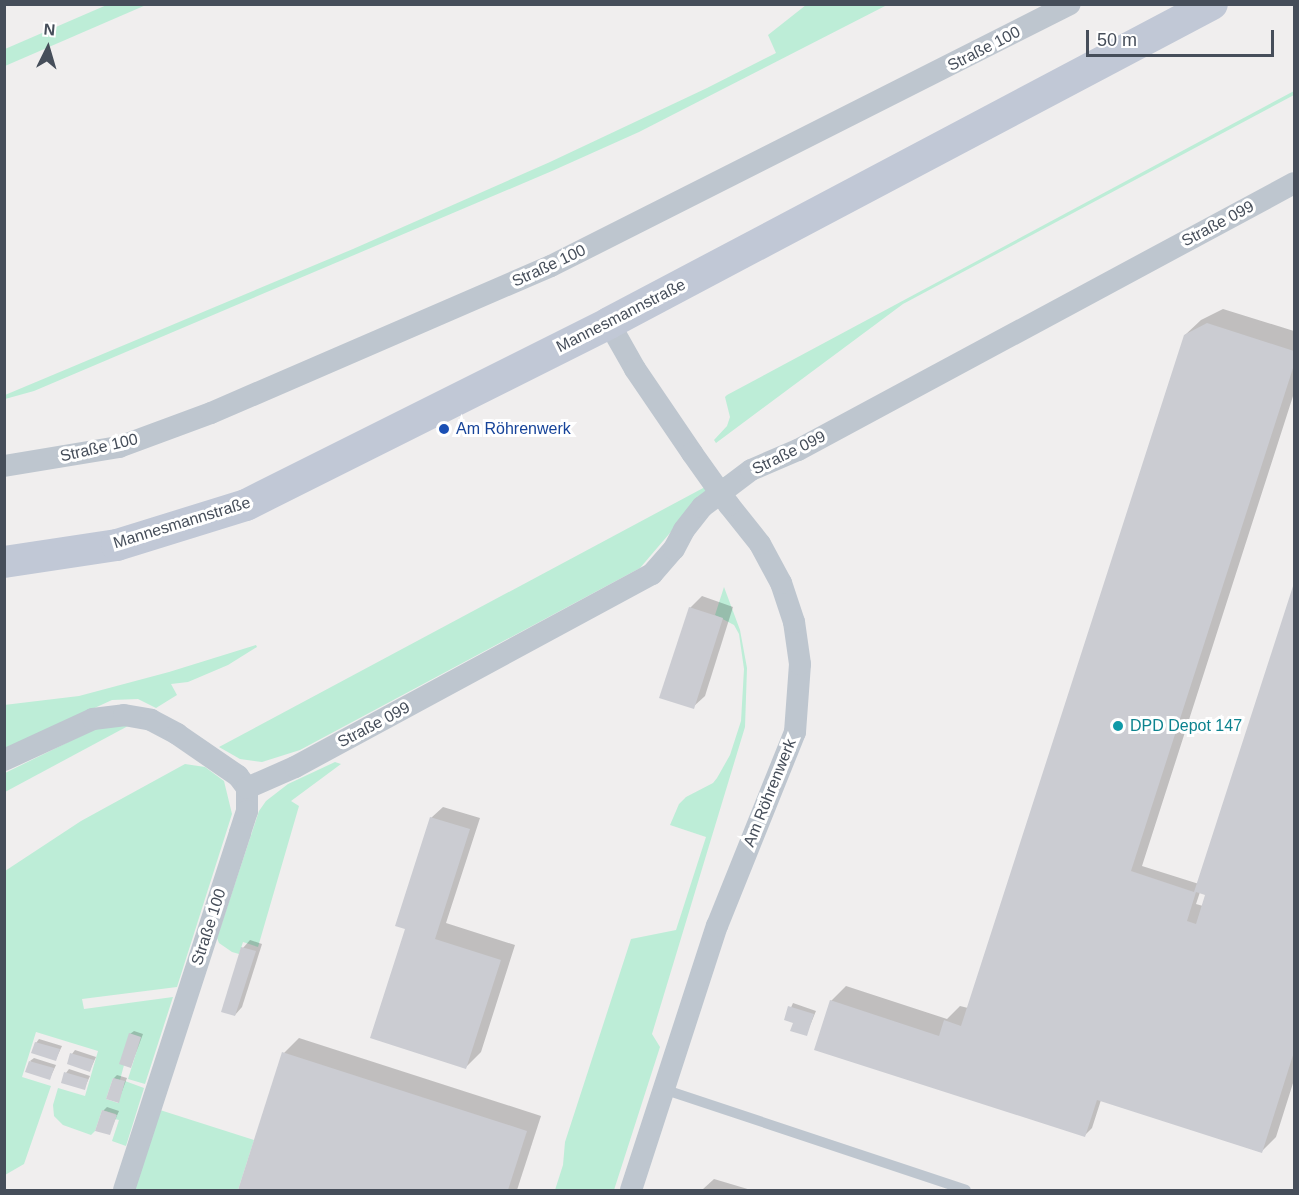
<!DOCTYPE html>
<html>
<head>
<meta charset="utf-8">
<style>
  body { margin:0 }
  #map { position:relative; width:1299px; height:1195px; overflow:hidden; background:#f0eeee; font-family:Arial,sans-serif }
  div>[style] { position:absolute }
  .green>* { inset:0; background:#bdedd7 }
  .shadow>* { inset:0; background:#0003 }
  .building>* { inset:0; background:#cbccd2 }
  .service>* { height:10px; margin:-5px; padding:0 5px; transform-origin:5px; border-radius:5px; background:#bec6cf }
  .minor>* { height:22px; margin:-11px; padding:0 11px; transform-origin:11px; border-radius:11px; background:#bec6cf }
  .secondary>* { height:32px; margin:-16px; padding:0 16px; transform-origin:16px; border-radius:16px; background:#c1c8d6 }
  .minor-bridge>* { height:22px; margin:-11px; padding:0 11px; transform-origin:11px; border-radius:11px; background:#bec6cf }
  .dots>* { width:16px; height:16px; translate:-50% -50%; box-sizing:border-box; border:3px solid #fff; border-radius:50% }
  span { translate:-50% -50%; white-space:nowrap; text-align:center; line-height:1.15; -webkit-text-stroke:6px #fff; paint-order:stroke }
  .street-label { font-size:16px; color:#464e5a }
  .transit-label { font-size:16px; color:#164399 }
  .left { translate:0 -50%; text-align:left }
  .culture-label { font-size:16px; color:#0d838f }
  .frame { position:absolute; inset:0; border:6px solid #464e5a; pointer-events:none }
  .north { position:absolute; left:18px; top:18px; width:60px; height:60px; -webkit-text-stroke:4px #fff; paint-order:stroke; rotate:5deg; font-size:16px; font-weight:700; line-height:24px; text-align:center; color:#464e5a }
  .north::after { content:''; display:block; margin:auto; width:21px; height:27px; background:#464e5a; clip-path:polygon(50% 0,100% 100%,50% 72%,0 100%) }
  .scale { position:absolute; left:1086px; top:30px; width:188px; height:27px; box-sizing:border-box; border:3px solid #464e5a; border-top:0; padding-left:8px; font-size:18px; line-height:21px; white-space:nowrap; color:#464e5a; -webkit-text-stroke:4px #fff; paint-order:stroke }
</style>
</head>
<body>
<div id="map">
  <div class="green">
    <i style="clip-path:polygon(109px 4px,146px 5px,5px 66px,5px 49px)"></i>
    <i style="clip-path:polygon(806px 5px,887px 5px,639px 132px,552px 171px,34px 391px,5px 399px,5px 395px,353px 249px,550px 162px,707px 88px,776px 53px,768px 35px)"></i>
    <i style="clip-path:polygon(1294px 91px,1294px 95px,903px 304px,716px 443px,714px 440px,727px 426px,730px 417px,725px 397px,727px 395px)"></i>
    <i style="clip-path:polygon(763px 456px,687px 513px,640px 568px,300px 750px,262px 762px,240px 759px,219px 747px)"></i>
    <i style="clip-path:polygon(724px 587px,740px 630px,747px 668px,745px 727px,652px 1034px,660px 1047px,614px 1190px,555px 1190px,563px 1165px,565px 1142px,631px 939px,676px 930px,706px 837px,670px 825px,679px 804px,686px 797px,713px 783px,717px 778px,730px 755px,741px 721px,744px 669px,739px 634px,734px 625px,715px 615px)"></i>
    <i style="clip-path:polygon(256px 645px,257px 647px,228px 665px,188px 682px,171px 684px,177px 695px,156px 708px,138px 699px,112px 700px,5px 749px,4px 705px,79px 696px,169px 672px)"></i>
    <i style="clip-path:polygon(111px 726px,128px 726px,5px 792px,5px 773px,93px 730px)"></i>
    <i style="clip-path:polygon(335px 762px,341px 764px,291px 801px,299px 806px,258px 947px,243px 942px,239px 954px,232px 952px,219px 943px,217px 938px,259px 811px,266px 801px,288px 784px)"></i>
    <i style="clip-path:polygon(185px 764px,205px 767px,224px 781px,232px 814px,177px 987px,82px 999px,84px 1009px,173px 997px,145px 1084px,128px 1079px,141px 1037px,124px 1065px,120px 1080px,113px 1078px,106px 1099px,118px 1103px,125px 1081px,144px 1088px,126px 1146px,112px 1141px,119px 1120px,115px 1119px,116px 1114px,102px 1110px,95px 1131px,91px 1135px,63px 1125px,54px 1116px,53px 1105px,58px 1088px,85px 1096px,98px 1051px,36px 1032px,22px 1077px,51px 1086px,24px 1164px,5px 1175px,5px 871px,81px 821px)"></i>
    <i style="clip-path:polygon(160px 1110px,254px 1140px,238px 1190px,134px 1190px)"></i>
  </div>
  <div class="shadow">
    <i style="clip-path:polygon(evenodd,1223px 309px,1294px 331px,1294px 393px,1142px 866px,1199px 884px,1294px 586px,1294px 1080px,1276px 1137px,1261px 1152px,1101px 1100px,1092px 1128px,1085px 1135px,831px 1001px,846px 986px,947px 1019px,960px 1006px,968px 1008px,1185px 335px,1201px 320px,1223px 309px,1200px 892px,1207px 894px,1203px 906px,1196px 904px,1200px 892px)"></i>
    <i style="clip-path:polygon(702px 596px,733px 607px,705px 696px,693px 707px,690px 608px)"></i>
    <i style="clip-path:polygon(443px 807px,480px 818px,446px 923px,515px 945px,481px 1052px,466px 1067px,408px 928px,431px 818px)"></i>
    <i style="clip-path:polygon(250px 940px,262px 944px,242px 1007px,235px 1015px,243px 948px)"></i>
    <i style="clip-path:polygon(793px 1003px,816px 1011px,806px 1035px,795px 1022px,786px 1019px)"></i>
    <i style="clip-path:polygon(134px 1031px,143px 1034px,131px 1066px,130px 1034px)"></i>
    <i style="clip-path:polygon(299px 1038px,541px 1116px,517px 1190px,240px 1190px,284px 1053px)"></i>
    <i style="clip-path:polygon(39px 1039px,62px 1046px,56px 1059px,36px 1043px)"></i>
    <i style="clip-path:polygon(75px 1050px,96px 1057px,90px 1070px,72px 1054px)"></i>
    <i style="clip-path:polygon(34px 1058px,56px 1065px,50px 1078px,30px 1061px)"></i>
    <i style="clip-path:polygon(69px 1069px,90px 1076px,84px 1089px,66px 1073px)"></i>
    <i style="clip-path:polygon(117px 1075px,127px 1078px,118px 1102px,114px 1078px)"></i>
    <i style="clip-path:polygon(107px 1107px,119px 1111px,109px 1134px,103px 1111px)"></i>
    <i style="clip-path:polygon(714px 1179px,751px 1190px,702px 1190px)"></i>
  </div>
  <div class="building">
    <i style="clip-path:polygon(evenodd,1207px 323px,1294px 351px,1294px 365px,1131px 871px,1194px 892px,1294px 583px,1294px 1052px,1262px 1153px,1097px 1100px,1085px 1137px,814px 1050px,830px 1000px,939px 1036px,944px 1020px,961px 1026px,1184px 335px,1207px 323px,1196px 892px,1205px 895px,1196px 924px,1187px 921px,1196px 892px)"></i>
    <i style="clip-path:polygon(689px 607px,723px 618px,694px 709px,659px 698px)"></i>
    <i style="clip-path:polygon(430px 817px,470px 829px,435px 939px,501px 960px,466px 1069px,370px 1038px,405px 929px,395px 926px)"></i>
    <i style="clip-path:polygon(241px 947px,256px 951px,235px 1016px,221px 1012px)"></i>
    <i style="clip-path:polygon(788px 1006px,814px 1014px,807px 1036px,790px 1031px,793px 1023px,784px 1020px)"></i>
    <i style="clip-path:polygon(129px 1033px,141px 1037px,131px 1068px,119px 1064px)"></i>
    <i style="clip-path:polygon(35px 1042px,60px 1049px,56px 1061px,31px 1053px)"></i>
    <i style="clip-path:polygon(282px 1052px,527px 1131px,508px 1190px,238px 1190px)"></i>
    <i style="clip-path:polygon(70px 1053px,94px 1060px,90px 1072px,67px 1064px)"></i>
    <i style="clip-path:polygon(29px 1061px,54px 1068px,50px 1080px,25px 1072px)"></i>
    <i style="clip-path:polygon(64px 1072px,88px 1079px,85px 1090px,61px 1083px)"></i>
    <i style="clip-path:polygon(113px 1078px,125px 1081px,119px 1103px,106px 1099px)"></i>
    <i style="clip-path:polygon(102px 1110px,117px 1115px,110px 1135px,95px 1131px)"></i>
  </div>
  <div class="service">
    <i style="left:663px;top:1089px;width:319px;rotate:18.4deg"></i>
  </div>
  <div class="minor">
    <i style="left:609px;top:323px;width:53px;rotate:60.5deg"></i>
    <i style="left:635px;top:369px;width:102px;rotate:55.8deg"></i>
    <i style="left:4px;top:466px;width:117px;rotate:-9.4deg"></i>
    <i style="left:119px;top:447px;width:98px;rotate:-20.3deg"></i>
    <i style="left:211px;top:413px;width:370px;rotate:-23.4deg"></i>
    <i style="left:551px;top:266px;width:581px;rotate:-26.79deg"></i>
    <i style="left:4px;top:760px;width:98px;rotate:-24.7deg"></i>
    <i style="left:93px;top:719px;width:31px;rotate:-7deg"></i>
    <i style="left:124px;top:715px;width:27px;rotate:10deg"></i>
    <i style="left:151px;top:720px;width:30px;rotate:28deg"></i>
    <i style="left:177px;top:734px;width:74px;rotate:34.5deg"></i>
    <i style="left:238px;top:776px;width:15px;rotate:53deg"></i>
    <i style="left:247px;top:788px;width:23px;rotate:90deg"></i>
    <i style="left:247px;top:811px;width:23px;rotate:108deg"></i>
    <i style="left:240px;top:833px;width:375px;rotate:108deg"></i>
    <i style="left:247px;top:788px;width:52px;rotate:-23.6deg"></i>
    <i style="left:295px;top:767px;width:406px;rotate:-28.4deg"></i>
    <i style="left:652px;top:574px;width:33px;rotate:-49deg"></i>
    <i style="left:674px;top:549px;width:21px;rotate:-62deg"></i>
    <i style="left:684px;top:530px;width:29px;rotate:-52deg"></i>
    <i style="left:702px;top:507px;width:61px;rotate:-37.1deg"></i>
    <i style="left:751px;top:470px;width:51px;rotate:-23.1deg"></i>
    <i style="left:798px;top:450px;width:563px;rotate:-28.29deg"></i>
    <i style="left:631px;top:1190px;width:278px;rotate:-72deg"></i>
    <i style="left:717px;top:926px;width:209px;rotate:-68.1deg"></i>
    <i style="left:795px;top:732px;width:68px;rotate:-85.8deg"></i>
    <i style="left:800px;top:664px;width:42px;rotate:-98.1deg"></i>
    <i style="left:794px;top:622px;width:41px;rotate:-108.4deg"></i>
    <i style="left:781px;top:583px;width:44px;rotate:-118.3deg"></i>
    <i style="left:760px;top:544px;width:50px;rotate:-128.5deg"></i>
  </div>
  <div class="secondary">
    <i style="left:4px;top:562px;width:114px;rotate:-8.6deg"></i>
    <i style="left:117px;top:545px;width:135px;rotate:-17.2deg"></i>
    <i style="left:246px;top:505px;width:406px;rotate:-26.6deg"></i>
    <i style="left:609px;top:323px;width:682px;rotate:-27.88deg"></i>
  </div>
  <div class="minor-bridge">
    <i style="left:692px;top:453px;width:64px;rotate:54.6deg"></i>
  </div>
  <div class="dots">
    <i style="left:444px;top:429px;background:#1a4fb4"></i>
    <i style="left:1118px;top:726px;background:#0f9aa8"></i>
  </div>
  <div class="street-label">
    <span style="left:984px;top:49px;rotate:-27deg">Straße 100</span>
    <span style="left:1218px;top:224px;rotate:-28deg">Straße 099</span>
    <span style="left:549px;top:266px;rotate:-25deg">Straße 100</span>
    <span style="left:621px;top:316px;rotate:-27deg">Mannesmannstraße</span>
    <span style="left:99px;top:448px;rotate:-13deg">Straße 100</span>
    <span style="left:789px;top:453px;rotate:-26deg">Straße 099</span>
    <span style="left:182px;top:523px;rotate:-17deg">Mannesmannstraße</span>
    <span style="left:374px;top:725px;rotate:-28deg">Straße 099</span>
    <span style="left:770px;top:793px;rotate:-68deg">Am Röhrenwerk</span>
    <span style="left:209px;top:927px;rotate:-72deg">Straße 100</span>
  </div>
  <div class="transit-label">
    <span class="left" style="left:456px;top:429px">Am Röhrenwerk</span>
  </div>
  <div class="culture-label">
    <span class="left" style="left:1130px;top:726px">DPD Depot 147</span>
  </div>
  <div class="frame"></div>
  <div class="north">N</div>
  <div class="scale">50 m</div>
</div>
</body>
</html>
